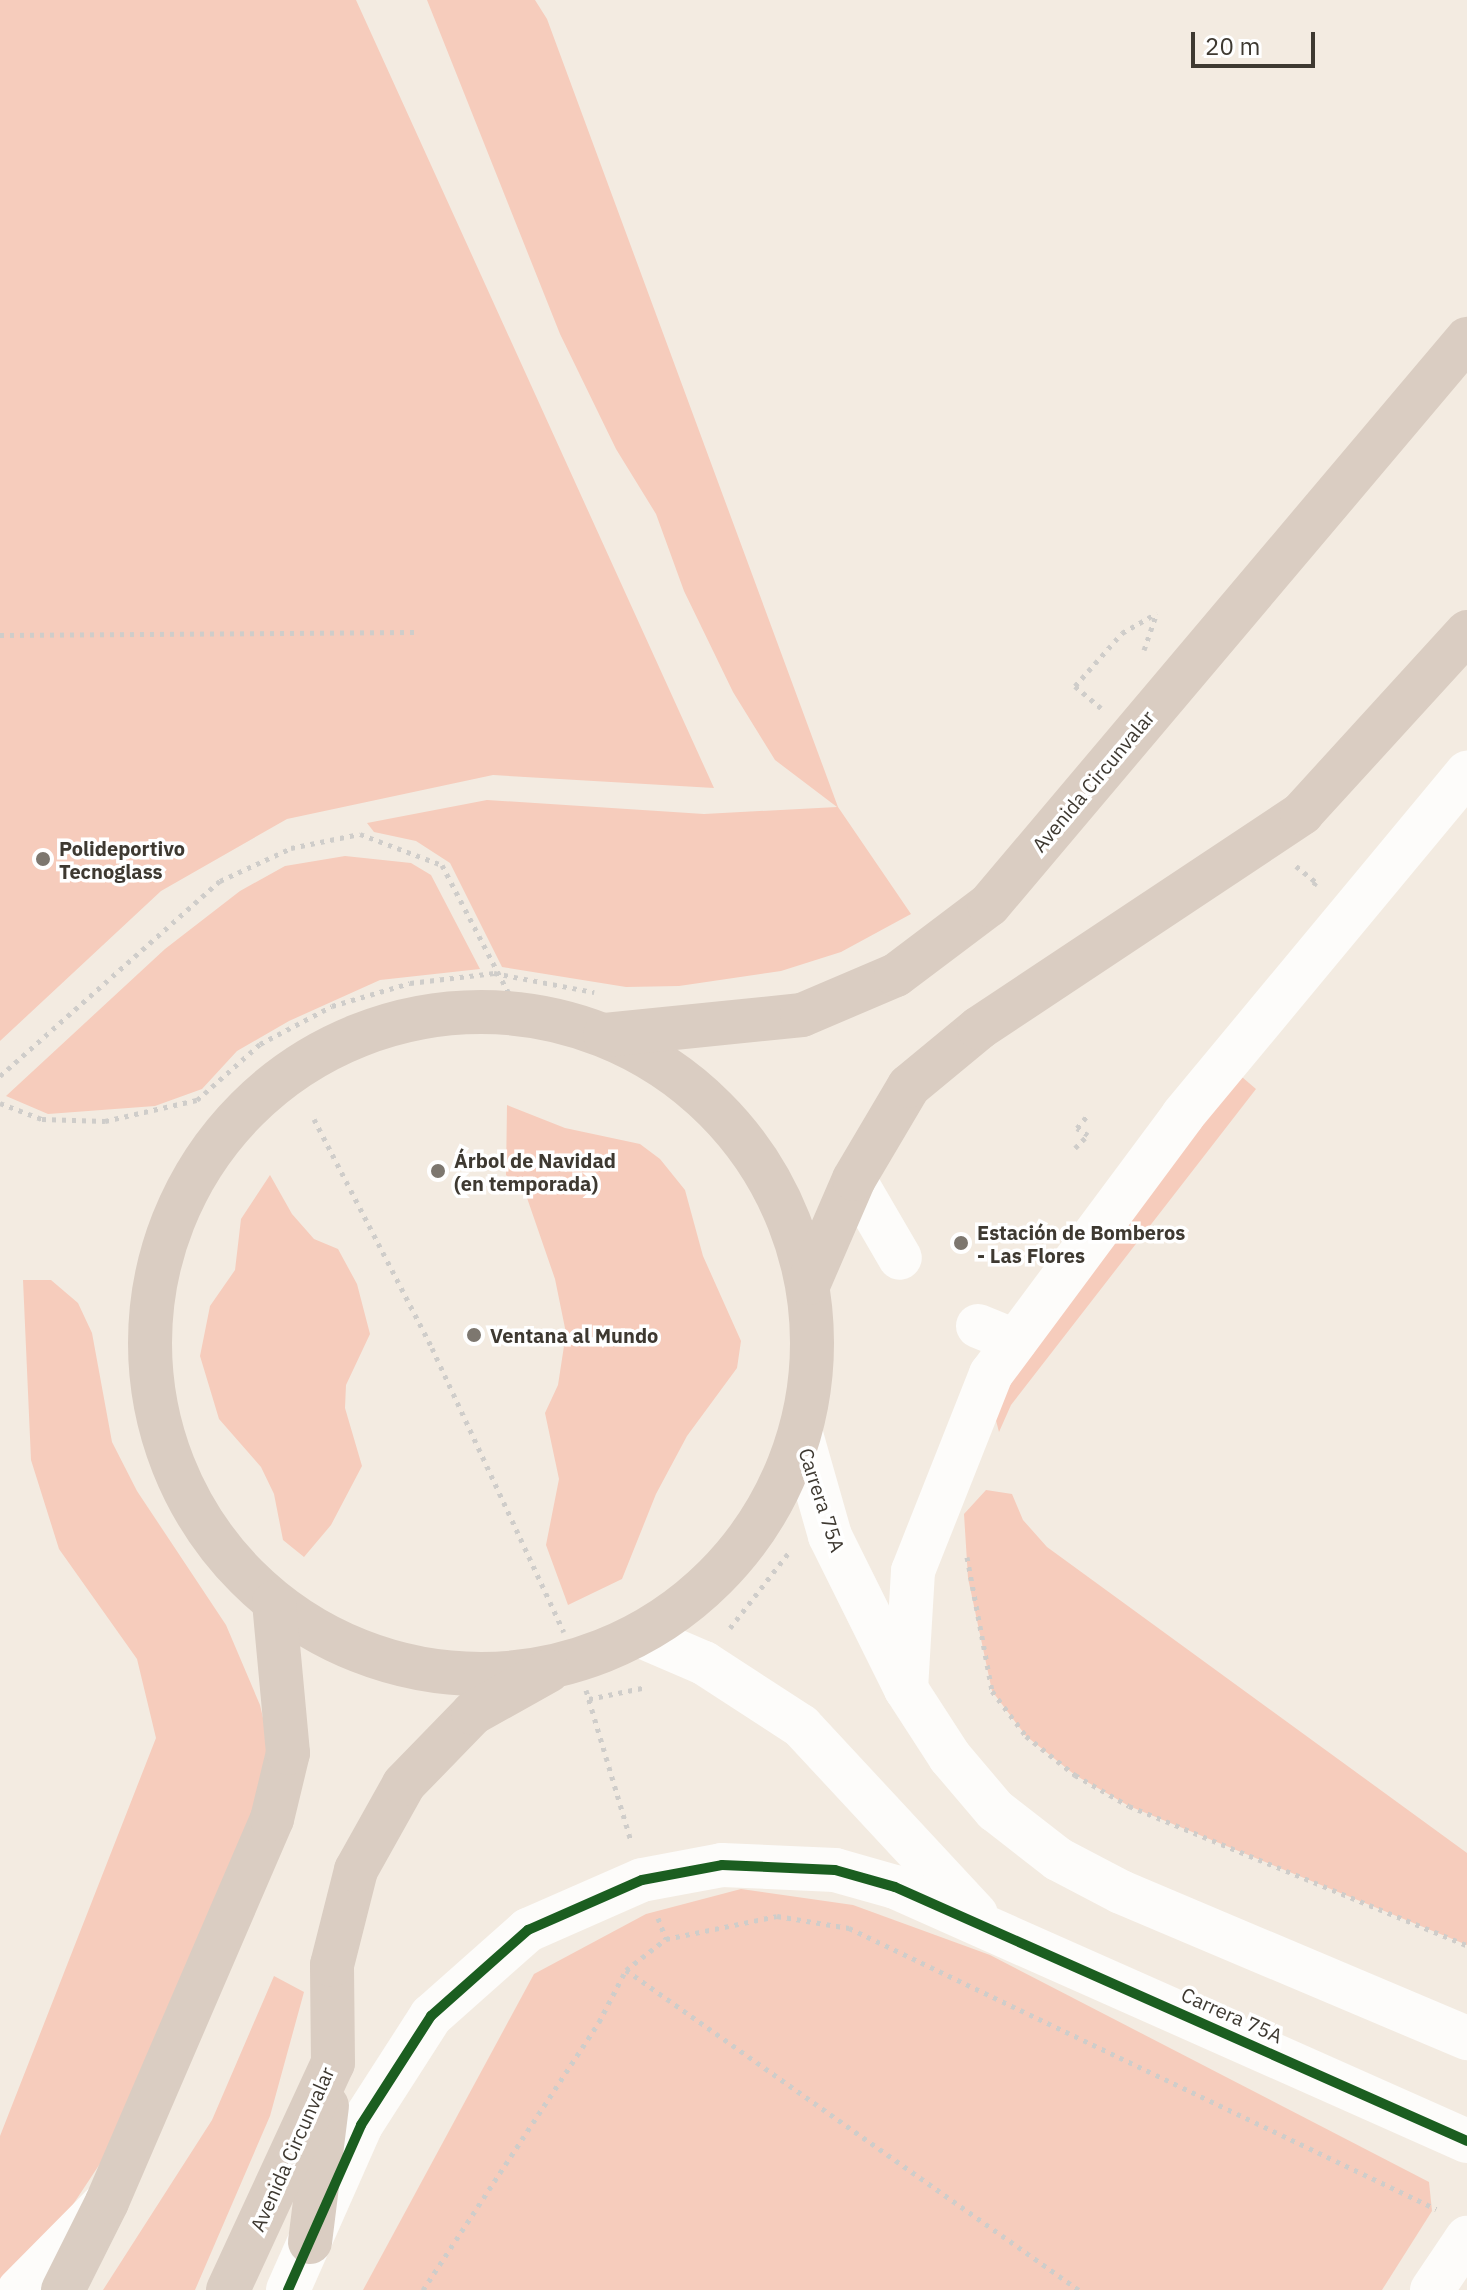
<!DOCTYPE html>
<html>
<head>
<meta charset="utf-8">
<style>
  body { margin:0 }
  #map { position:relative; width:1467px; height:2290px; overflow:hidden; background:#f3ebe1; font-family:"IBM Plex Sans",sans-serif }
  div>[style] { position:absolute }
  .green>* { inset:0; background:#f6ccbc }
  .path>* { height:5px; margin-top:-2.5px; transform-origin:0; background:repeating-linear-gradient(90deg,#cfcdca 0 4px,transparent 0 10px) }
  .minor>* { height:44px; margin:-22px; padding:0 22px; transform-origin:22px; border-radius:22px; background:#fdfcfa }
  .highway>* { height:44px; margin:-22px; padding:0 22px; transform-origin:22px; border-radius:22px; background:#dacdc2 }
  .highway>.ring { margin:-22px; padding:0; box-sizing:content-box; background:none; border:44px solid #dacdc2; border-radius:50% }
  .cycleway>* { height:10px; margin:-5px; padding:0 5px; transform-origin:5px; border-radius:5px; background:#1b5e20 }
  .dots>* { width:22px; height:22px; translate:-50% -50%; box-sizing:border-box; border:4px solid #fff; border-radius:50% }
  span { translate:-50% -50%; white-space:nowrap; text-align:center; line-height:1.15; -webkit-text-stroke:7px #fff; paint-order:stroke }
  .street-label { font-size:20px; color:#3e3931 }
  .poi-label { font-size:20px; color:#3e3931; font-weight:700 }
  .left { translate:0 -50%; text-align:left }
  .scale { position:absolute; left:1191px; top:32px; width:124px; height:36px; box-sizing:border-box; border:4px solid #3e3931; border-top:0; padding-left:10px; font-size:24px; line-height:28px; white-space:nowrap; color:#3e3931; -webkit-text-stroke:6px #fff; paint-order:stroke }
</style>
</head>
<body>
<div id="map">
  <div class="green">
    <i style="clip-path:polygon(0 0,356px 0,714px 788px,493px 775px,287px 819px,161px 891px,0 1041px)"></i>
    <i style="clip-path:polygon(427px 0,535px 0,547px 19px,838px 807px,911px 914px,841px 952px,781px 971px,679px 986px,626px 987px,502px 967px,450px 863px,416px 841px,374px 832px,367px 823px,487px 800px,704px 814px,837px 807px,775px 760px,733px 692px,684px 591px,656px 514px,616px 449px,560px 334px)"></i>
    <i style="clip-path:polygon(345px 856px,411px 863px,431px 875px,480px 969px,380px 980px,289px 1021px,237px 1051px,202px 1089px,155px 1106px,48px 1114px,6px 1096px,165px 949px,240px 891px,285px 866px)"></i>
    <i style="clip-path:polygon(1242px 1077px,1256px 1089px,1011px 1405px,999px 1432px,988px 1390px,1126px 1210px)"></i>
    <i style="clip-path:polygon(507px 1105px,565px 1128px,640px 1144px,660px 1159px,685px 1190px,703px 1256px,741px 1341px,737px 1368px,687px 1436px,656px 1494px,622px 1579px,568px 1605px,546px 1545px,559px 1479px,545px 1413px,558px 1385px,566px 1333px,555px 1279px,526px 1195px,506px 1175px)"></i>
    <i style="clip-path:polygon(270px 1175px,292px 1214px,314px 1239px,338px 1249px,357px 1284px,370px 1334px,346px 1385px,345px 1408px,362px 1466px,331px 1525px,304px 1557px,283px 1540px,274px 1494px,261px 1467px,219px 1419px,200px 1356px,210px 1306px,235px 1270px,241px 1219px)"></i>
    <i style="clip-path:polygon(23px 1280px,51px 1280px,78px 1303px,92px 1333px,112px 1442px,137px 1491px,226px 1625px,260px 1705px,270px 1748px,256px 1810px,107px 2153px,45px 2247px,0 2284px,0 2136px,156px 1738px,137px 1659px,59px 1549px,31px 1460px)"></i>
    <i style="clip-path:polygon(986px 1490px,1012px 1494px,1023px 1520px,1047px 1547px,1467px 1853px,1467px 1945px,1129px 1806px,1075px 1775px,1026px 1736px,992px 1691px,968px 1578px,964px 1514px)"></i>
    <i style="clip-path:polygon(741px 1889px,853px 1905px,990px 1955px,1429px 2182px,1432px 2211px,1382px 2290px,363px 2290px,534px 1974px,646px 1914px)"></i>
    <i style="clip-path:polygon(274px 1976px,304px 1992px,270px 2116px,195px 2290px,103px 2290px,212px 2120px)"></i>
  </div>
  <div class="path">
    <i style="left:0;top:635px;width:415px;rotate:-0.4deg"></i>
    <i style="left:1144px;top:650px;width:39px;rotate:-71deg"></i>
    <i style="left:1101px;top:708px;width:34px;rotate:-140deg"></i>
    <i style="left:1075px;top:686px;width:71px;rotate:-48.4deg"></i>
    <i style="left:1122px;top:633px;width:40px;rotate:-29.7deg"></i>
    <i style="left:1296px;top:866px;width:26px;rotate:39deg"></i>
    <i style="left:1316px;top:882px;width:4px;rotate:124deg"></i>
    <i style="left:0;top:1076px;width:294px;rotate:-41.6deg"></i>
    <i style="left:220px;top:881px;width:78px;rotate:-24.9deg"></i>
    <i style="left:291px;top:848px;width:70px;rotate:-11.5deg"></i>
    <i style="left:360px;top:834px;width:88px;rotate:20.7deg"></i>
    <i style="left:442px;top:865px;width:171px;rotate:62.5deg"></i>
    <i style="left:0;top:1103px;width:45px;rotate:20.9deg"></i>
    <i style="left:42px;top:1119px;width:63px;rotate:1.8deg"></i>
    <i style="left:105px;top:1121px;width:94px;rotate:-12.9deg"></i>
    <i style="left:197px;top:1100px;width:84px;rotate:-41.6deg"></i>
    <i style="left:260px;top:1044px;width:81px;rotate:-27.8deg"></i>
    <i style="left:332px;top:1006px;width:81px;rotate:-16.4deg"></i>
    <i style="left:410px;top:983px;width:85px;rotate:-6.8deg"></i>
    <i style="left:494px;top:973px;width:102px;rotate:10.8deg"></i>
    <i style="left:314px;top:1119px;width:258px;rotate:62.7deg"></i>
    <i style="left:432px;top:1348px;width:313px;rotate:65.1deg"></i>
    <i style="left:1075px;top:1148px;width:18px;rotate:-45deg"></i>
    <i style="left:1088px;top:1135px;width:13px;rotate:-148deg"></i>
    <i style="left:1077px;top:1128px;width:17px;rotate:-50deg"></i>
    <i style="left:967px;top:1557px;width:136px;rotate:79.4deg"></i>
    <i style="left:992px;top:1691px;width:56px;rotate:52.9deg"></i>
    <i style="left:1026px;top:1736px;width:63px;rotate:38.5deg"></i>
    <i style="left:1075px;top:1775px;width:62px;rotate:29.9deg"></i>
    <i style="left:1129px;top:1806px;width:365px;rotate:22.4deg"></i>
    <i style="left:730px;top:1628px;width:98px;rotate:-52.1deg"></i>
    <i style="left:586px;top:1690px;width:158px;rotate:73.4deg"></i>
    <i style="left:589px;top:1699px;width:59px;rotate:-11.7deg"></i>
    <i style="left:658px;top:1918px;width:22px;rotate:69deg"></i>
    <i style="left:626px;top:1970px;width:555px;rotate:35.24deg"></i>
    <i style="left:423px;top:2290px;width:321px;rotate:-56.7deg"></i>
    <i style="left:599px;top:2022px;width:59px;rotate:-62.6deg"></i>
    <i style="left:626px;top:1970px;width:51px;rotate:-37.8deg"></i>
    <i style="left:666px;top:1939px;width:113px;rotate:-11.7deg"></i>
    <i style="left:777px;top:1916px;width:73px;rotate:9.5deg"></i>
    <i style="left:849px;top:1928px;width:651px;rotate:25.58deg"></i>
  </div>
  <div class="minor">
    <i style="left:854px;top:1179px;width:91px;rotate:59.8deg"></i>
    <i style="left:978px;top:1326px;width:40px;rotate:22deg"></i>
    <i style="left:801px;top:1434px;width:106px;rotate:74.1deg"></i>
    <i style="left:830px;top:1536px;width:171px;rotate:63.6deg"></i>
    <i style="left:906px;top:1689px;width:81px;rotate:57.1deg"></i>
    <i style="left:950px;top:1757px;width:70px;rotate:49.7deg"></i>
    <i style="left:995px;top:1810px;width:80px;rotate:37.9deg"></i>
    <i style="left:1058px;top:1859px;width:71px;rotate:27.6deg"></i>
    <i style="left:1121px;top:1892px;width:376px;rotate:22.9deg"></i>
    <i style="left:641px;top:1636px;width:69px;rotate:23.2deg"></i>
    <i style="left:704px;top:1663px;width:116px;rotate:33deg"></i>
    <i style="left:801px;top:1726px;width:257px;rotate:47.1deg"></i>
    <i style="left:906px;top:1689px;width:118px;rotate:-86.6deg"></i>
    <i style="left:913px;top:1571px;width:212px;rotate:-68.4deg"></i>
    <i style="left:991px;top:1374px;width:322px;rotate:-53.4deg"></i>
    <i style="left:1183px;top:1115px;width:445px;rotate:-50.3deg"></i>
    <i style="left:19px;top:2290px;width:118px;rotate:-45.3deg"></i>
    <i style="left:288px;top:2290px;width:180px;rotate:-66.1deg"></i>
    <i style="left:361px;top:2125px;width:130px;rotate:-57.3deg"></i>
    <i style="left:431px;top:2016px;width:130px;rotate:-41.6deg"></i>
    <i style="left:528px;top:1930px;width:124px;rotate:-23.7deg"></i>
    <i style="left:642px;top:1880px;width:81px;rotate:-10.6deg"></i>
    <i style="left:722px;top:1865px;width:113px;rotate:2.5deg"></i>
    <i style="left:835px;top:1870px;width:62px;rotate:15.8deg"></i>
    <i style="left:895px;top:1887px;width:626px;rotate:23.94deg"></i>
    <i style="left:1432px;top:2290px;width:63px;rotate:-56.1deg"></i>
  </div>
  <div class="highway">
    <i class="ring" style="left:150px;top:1012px;width:618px;height:618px"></i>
    <i style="left:605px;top:1035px;width:198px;rotate:-5.8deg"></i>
    <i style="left:802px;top:1015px;width:102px;rotate:-23.1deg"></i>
    <i style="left:896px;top:975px;width:116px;rotate:-37deg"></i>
    <i style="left:989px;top:905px;width:741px;rotate:-49.82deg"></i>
    <i style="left:809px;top:1283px;width:113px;rotate:-66.6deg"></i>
    <i style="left:854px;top:1179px;width:108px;rotate:-59.4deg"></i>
    <i style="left:909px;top:1086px;width:91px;rotate:-39.6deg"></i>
    <i style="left:979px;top:1028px;width:388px;rotate:-33.6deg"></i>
    <i style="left:1302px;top:813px;width:245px;rotate:-47.6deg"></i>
    <i style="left:310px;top:2242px;width:137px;rotate:-82.9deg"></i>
    <i style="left:63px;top:2290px;width:98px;rotate:-63.4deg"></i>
    <i style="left:107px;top:2202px;width:417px;rotate:-66.7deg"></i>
    <i style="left:272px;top:1819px;width:68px;rotate:-76.4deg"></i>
    <i style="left:288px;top:1753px;width:151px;rotate:-95.3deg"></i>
    <i style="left:228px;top:2290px;width:250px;rotate:-65.2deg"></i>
    <i style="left:333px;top:2063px;width:98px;rotate:-90.6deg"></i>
    <i style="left:332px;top:1965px;width:98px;rotate:-75.8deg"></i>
    <i style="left:356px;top:1870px;width:98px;rotate:-60.8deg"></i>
    <i style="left:404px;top:1784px;width:99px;rotate:-45.8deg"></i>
    <i style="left:473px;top:1713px;width:86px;rotate:-29.2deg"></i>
  </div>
  <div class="cycleway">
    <i style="left:288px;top:2290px;width:180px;rotate:-66.1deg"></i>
    <i style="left:361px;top:2125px;width:130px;rotate:-57.3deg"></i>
    <i style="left:431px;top:2016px;width:130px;rotate:-41.6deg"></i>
    <i style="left:528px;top:1930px;width:124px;rotate:-23.7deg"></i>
    <i style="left:642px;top:1880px;width:81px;rotate:-10.6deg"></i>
    <i style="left:722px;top:1865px;width:113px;rotate:2.5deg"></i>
    <i style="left:835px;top:1870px;width:62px;rotate:15.8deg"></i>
    <i style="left:895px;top:1887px;width:626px;rotate:23.94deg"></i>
  </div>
  <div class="dots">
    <i style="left:43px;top:859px;background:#7d776f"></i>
    <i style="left:438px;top:1171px;background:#7d776f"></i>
    <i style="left:961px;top:1243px;background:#7d776f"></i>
    <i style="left:474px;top:1335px;background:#7d776f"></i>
  </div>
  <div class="street-label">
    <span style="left:1093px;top:781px;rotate:-50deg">Avenida Circunvalar</span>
    <span style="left:822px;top:1500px;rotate:72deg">Carrera 75A</span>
    <span style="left:1232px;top:2015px;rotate:24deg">Carrera 75A</span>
    <span style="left:292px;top:2149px;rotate:-66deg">Avenida Circunvalar</span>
  </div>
  <div class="poi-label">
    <span class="left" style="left:59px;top:860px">Polideportivo<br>Tecnoglass</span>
    <span class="left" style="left:454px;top:1172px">Árbol de Navidad<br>(en temporada)</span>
    <span class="left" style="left:977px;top:1244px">Estación de Bomberos<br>- Las Flores</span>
    <span class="left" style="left:490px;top:1335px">Ventana al Mundo</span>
  </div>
  <div class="scale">20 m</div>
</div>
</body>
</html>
